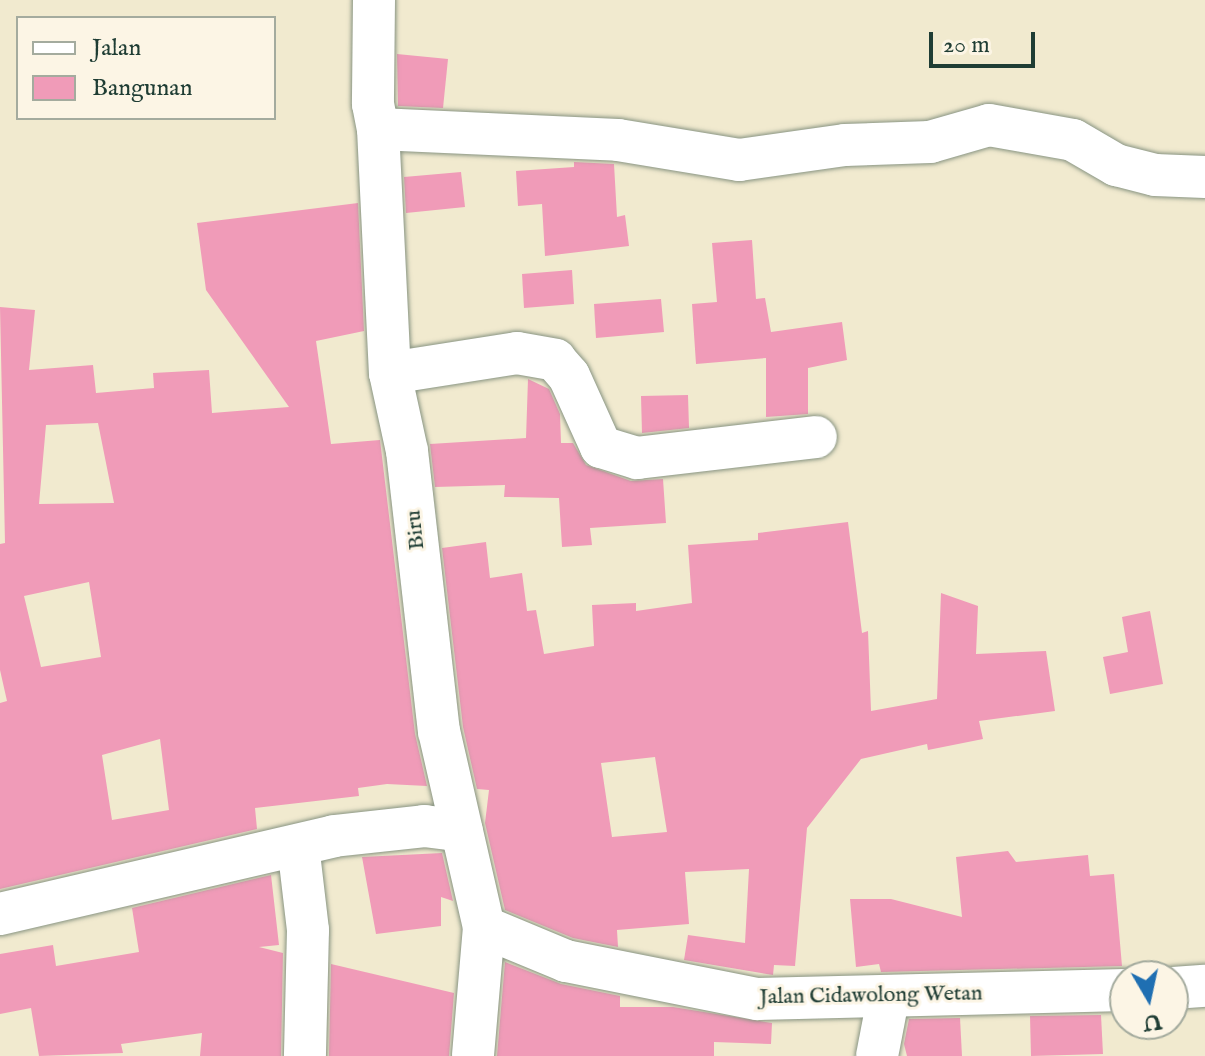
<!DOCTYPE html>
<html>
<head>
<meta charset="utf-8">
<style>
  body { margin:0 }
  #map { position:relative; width:1205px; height:1056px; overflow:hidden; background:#f1eacf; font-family:"IM FELL English",serif }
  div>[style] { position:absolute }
  .building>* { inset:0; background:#f09bb8 }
  .roads { filter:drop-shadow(0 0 2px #889482) drop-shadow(0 0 2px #889482) }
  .street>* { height:42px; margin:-21px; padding:0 21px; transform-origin:21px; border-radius:21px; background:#fff }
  span { translate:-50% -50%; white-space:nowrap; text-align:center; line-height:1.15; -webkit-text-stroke:6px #fcf5e5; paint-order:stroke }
  .street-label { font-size:22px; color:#1f3d34 }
  .legend { position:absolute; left:16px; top:16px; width:260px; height:104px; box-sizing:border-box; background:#fcf5e5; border:2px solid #a4ab9e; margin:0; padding:10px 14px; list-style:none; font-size:24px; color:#1f3d34 }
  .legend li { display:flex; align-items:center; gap:16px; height:40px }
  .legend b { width:40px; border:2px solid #a4ab9e }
  .north { position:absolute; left:1109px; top:960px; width:80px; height:80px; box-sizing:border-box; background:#fcf5e5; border:2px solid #a4ab9e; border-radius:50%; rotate:171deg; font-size:22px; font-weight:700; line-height:32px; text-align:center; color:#1f3d34 }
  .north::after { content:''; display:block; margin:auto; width:28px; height:36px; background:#1f6fb2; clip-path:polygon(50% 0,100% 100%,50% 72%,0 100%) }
  .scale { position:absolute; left:929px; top:32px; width:106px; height:36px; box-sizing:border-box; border:4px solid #1f3d34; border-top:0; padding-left:10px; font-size:24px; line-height:28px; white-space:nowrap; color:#1f3d34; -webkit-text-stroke:6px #fcf5e5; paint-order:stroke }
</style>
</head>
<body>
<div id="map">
  <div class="building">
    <i style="clip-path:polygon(397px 54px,448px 59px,443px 108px,398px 106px)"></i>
    <i style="clip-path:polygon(574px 162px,614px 164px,617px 217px,625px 215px,629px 246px,545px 256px,542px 204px,518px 206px,516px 171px,574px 167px)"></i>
    <i style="clip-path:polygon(461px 172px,465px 207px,406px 213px,404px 177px)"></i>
    <i style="clip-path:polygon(evenodd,358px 203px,364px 331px,316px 341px,331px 444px,380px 440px,415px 734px,427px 786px,387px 784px,358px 788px,359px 796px,255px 808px,257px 829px,0 889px,0 703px,7px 701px,0 670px,0 544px,5px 543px,0 307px,35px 310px,29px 370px,93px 365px,96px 393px,154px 388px,153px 373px,209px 370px,212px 413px,289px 407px,206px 290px,197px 223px,358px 203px,98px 423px,114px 503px,39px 504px,46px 425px,98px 423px,358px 203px,89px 582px,101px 657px,41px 667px,24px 596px,89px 582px,358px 203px,160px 739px,169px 810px,112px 820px,102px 755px,160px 739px)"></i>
    <i style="clip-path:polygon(752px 240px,756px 299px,765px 298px,771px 332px,842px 322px,847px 360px,808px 368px,808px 414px,766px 417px,766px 358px,696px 364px,692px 304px,717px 302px,712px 243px)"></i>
    <i style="clip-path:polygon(572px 270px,574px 304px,524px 308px,522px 274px)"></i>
    <i style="clip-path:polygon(661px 299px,664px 332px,596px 338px,594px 304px)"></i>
    <i style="clip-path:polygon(528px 379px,549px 389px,560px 414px,561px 443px,573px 443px,586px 465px,631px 481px,663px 479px,666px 523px,590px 528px,592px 545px,562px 547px,559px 498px,504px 497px,505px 485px,435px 487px,430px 444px,526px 438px)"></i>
    <i style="clip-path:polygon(688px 395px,689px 428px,642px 433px,641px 396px)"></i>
    <i style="clip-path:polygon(evenodd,848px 522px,862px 633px,868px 631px,871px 711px,937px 699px,941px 593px,978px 606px,976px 654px,1046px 651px,1055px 711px,979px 721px,983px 739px,928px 750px,927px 744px,861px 759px,807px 828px,795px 966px,774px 965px,773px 975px,684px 960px,688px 935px,745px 943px,749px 869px,685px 872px,689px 924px,617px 930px,618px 947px,573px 938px,505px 910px,485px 823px,489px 790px,477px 789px,463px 727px,442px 548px,486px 542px,490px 578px,522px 573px,527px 611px,536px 610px,544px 654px,594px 646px,592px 605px,636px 603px,636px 611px,692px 603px,688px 545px,758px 540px,758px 533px,848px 522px,655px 757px,667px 832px,612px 837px,601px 763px,655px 757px)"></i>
    <i style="clip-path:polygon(1150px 611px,1163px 684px,1110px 694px,1103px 657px,1128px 652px,1122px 617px)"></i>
    <i style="clip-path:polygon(1008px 851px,1016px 862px,1088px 855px,1090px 876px,1114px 874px,1122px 966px,881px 972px,879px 964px,856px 967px,850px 899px,891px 899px,962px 917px,956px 857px)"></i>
    <i style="clip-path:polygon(442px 853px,453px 901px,441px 897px,441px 926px,376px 934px,362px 857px)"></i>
    <i style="clip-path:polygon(271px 875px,279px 945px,259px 947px,283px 953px,281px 1056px,200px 1056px,202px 1033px,121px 1044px,123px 1053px,39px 1056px,31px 1008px,0 1014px,0 954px,53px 945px,56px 966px,139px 952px,132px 908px)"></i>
    <i style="clip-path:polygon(505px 962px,561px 984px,620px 996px,620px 1007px,673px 1007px,772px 1023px,771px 1044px,714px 1042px,714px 1056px,497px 1056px)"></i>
    <i style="clip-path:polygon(331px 964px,454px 993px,449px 1056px,329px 1056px)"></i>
    <i style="clip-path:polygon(1101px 1015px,1103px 1054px,1031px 1056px,1030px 1016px)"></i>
    <i style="clip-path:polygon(960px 1018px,962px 1056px,907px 1056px,904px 1044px,909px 1019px)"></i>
  </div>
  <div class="roads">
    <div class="street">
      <i style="left:374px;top:0;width:104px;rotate:90.6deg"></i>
      <i style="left:373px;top:104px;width:25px;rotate:79deg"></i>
      <i style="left:378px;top:129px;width:244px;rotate:87.2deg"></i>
      <i style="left:390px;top:373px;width:80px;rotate:77.7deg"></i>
      <i style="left:407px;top:451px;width:282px;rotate:83.5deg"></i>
      <i style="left:439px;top:731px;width:201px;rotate:77.1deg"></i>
      <i style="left:484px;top:927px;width:129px;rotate:94.9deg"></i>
      <i style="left:378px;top:129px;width:240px;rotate:2.6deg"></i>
      <i style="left:618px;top:140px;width:123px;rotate:9.4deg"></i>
      <i style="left:739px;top:160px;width:107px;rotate:-8.1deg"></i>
      <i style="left:845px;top:145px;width:85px;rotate:-2deg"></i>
      <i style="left:930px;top:142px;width:61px;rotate:-16.1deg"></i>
      <i style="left:989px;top:125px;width:85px;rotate:10.1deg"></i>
      <i style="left:1073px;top:140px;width:50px;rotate:30.2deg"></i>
      <i style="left:1116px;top:165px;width:40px;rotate:14.4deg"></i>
      <i style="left:1155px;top:175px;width:50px;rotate:2.3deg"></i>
      <i style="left:390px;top:373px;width:129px;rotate:-8.9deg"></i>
      <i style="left:517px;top:353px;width:39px;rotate:10deg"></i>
      <i style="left:555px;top:360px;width:21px;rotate:49deg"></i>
      <i style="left:569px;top:376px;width:78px;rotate:65.7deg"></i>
      <i style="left:601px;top:447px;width:38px;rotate:17deg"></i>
      <i style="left:637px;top:458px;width:180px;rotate:-6.7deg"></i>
      <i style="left:298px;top:845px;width:86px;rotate:83.3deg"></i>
      <i style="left:308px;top:930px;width:126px;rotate:91.4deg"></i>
      <i style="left:0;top:914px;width:343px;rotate:-13.1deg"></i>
      <i style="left:334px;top:836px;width:91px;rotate:-6.3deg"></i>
      <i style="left:424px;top:826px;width:38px;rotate:7deg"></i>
      <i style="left:484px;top:927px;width:89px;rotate:22.5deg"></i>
      <i style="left:566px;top:961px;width:195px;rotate:11.3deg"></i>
      <i style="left:757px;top:999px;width:368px;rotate:-1.4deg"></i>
      <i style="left:1173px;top:988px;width:32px;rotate:-4deg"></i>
      <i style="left:877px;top:1056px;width:58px;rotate:-79.1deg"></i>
    </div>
  </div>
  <div class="street-label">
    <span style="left:416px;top:530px;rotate:-96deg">Biru</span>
    <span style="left:871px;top:996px;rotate:-1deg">Jalan Cidawolong Wetan</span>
  </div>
  <ul class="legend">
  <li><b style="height:10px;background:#fff"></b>Jalan</li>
  <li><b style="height:22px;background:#f09bb8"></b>Bangunan</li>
  </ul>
  <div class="north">U</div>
  <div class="scale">20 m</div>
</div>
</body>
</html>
